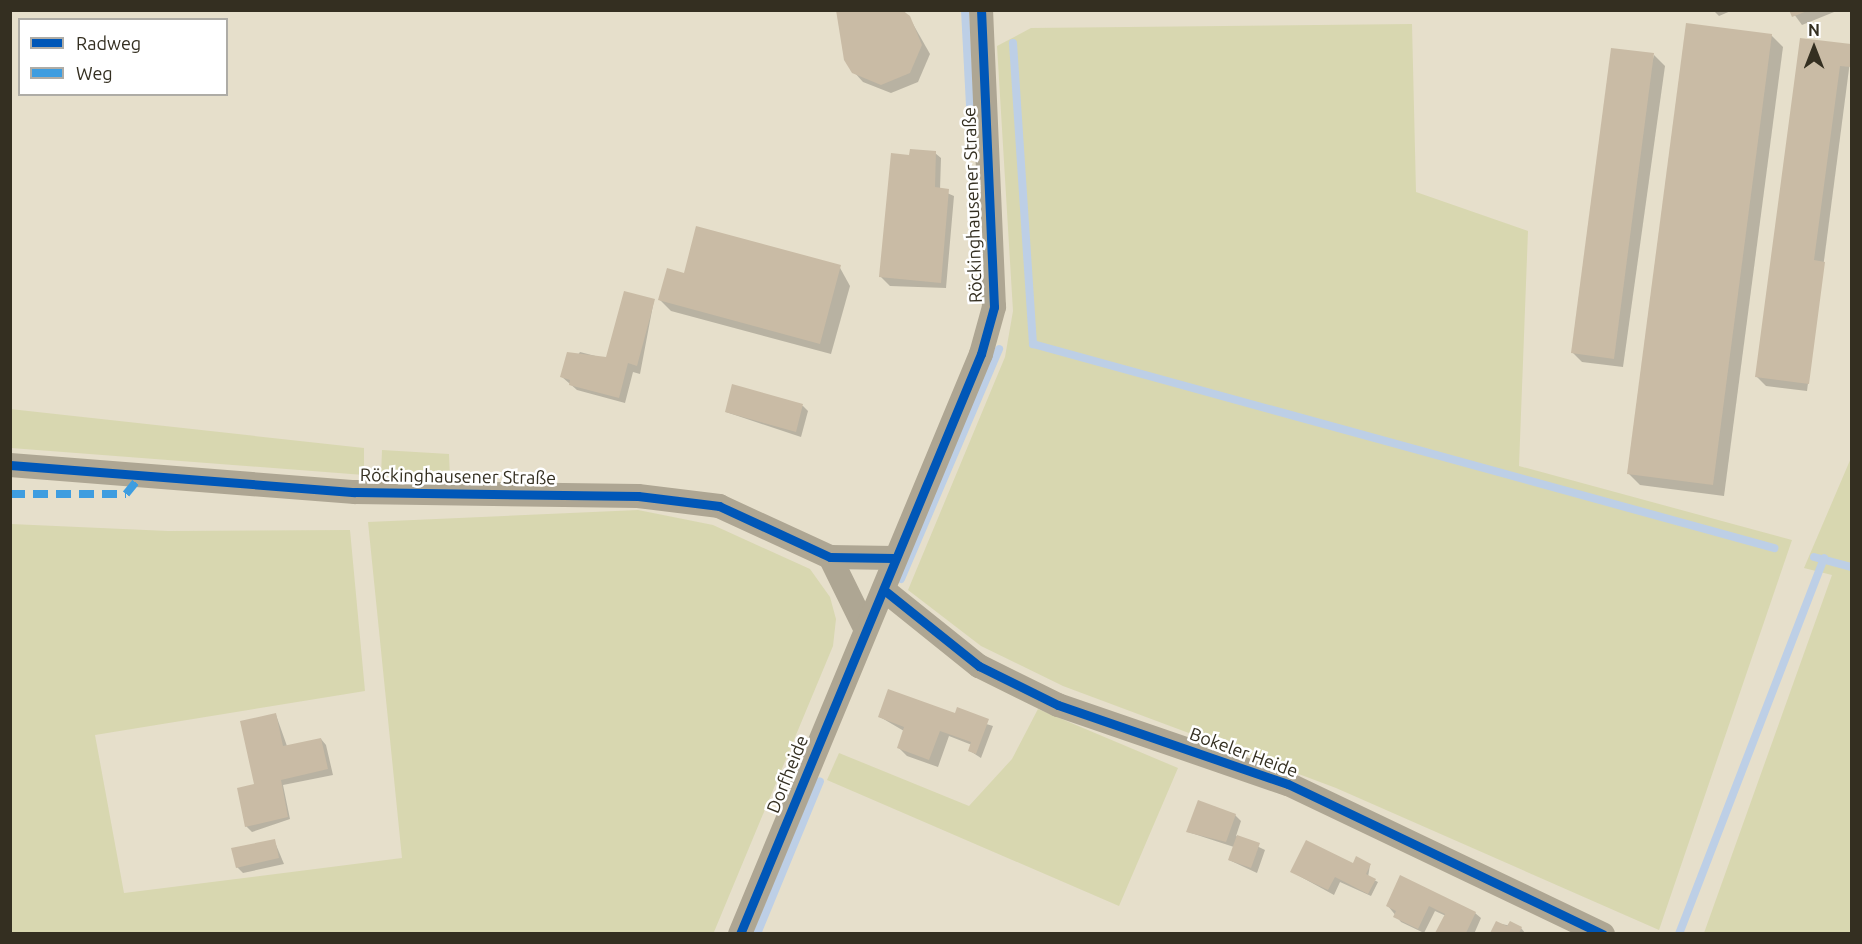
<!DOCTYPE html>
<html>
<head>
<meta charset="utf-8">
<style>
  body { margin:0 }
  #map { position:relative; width:1862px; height:944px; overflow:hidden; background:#e6dfcb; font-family:Ubuntu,sans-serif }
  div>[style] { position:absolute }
  .green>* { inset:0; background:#d8d7b0 }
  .shadow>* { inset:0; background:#0003 }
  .stream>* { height:8px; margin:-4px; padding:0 4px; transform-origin:4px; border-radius:4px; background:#bdcfe6 }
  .building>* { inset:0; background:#c9bba5 }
  .street>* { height:24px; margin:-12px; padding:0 12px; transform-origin:12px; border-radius:12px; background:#aea693 }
  .quiet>* { height:8px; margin-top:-4px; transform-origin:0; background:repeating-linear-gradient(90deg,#3e9de0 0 15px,transparent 0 23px) }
  .cycleway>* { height:9px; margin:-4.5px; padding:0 4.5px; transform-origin:4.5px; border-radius:4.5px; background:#0057b8 }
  span { translate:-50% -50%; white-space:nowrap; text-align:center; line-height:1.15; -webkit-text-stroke:5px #fff; paint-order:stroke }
  .street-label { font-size:18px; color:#342f21 }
  .frame { position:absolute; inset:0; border:12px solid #342f21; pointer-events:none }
  .legend { position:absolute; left:18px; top:18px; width:210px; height:78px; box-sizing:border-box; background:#fff; border:2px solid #aeaca6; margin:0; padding:8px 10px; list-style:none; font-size:18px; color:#342f21 }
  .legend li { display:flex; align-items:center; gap:12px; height:30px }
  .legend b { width:30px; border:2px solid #aeaca6 }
  .north { position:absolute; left:1784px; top:18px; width:60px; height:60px; -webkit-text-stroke:4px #fff; paint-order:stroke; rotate:0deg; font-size:16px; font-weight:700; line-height:24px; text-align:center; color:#342f21 }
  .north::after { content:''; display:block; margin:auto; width:21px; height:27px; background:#342f21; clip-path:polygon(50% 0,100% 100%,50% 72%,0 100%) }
</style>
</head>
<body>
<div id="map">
  <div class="green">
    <i style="clip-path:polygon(1412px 24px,1416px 192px,1528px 231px,1519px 466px,1792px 540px,1659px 930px,1336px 788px,1063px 686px,981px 646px,908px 590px,1005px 357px,1013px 311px,997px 46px,1031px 28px)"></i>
    <i style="clip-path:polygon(10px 409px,364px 448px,364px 475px,11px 448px)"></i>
    <i style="clip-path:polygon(382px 450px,449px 454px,450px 478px,381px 476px)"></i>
    <i style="clip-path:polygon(1851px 458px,1851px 933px,1704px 933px,1832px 575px,1804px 568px)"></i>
    <i style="clip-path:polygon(638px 510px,713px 525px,810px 569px,830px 597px,836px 619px,833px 646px,714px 932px,11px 933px,11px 524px,168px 531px,350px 530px,365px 691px,95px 735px,124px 893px,402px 858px,368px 522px)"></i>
    <i style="clip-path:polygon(1038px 709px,1178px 768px,1119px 906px,827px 780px,839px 753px,969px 806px,1012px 759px)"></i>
  </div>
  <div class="shadow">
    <i style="clip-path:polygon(1713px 10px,1733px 10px,1719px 16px)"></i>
    <i style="clip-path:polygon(1791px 10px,1839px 10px,1802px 25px)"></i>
    <i style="clip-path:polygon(909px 17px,930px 54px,918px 82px,891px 93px,863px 82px,854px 72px)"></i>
    <i style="clip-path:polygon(1771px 35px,1783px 47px,1724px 496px,1640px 485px,1628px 473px)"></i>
    <i style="clip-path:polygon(1801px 40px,1852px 46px,1807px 391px,1766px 386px,1757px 377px)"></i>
    <i style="clip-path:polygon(1654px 55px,1665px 66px,1623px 367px,1582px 362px,1573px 353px)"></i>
    <i style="clip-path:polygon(935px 153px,941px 158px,940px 190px,954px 196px,946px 288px,890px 286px,881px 277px,910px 156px)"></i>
    <i style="clip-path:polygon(839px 266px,850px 286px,831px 354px,671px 311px,660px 300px,685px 274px)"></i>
    <i style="clip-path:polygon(654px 300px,640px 374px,633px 372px,625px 403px,577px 390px,562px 377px,580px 352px,607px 359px)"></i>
    <i style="clip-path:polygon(803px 406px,808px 411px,801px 437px,726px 412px)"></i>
    <i style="clip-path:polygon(276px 715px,287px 746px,321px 739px,326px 745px,333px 775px,283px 785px,290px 819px,252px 832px,246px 826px)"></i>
    <i style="clip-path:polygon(956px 715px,993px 726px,981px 758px,970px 751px,972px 745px,949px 736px,938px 767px,907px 756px,898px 747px,904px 731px,880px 717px)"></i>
    <i style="clip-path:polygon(1235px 815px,1241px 821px,1236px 836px,1265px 850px,1257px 873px,1229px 860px,1234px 847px,1188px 832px)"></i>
    <i style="clip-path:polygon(274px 840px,284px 864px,243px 873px,237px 867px)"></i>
    <i style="clip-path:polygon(1370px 865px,1368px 877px,1378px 882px,1371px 896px,1340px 882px,1334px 895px,1292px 872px)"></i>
    <i style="clip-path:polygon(1401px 877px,1475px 913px,1481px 918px,1474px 934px,1437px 934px,1446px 916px,1435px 911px,1424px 933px,1401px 922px,1388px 906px)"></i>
    <i style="clip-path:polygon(1497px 923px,1521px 928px,1526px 934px,1492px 934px)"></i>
  </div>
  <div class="stream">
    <i style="left:965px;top:10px;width:96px;rotate:87deg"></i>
    <i style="left:1013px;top:43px;width:302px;rotate:86.2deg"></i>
    <i style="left:1033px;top:344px;width:769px;rotate:15.39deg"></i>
    <i style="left:1814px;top:557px;width:39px;rotate:15deg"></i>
    <i style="left:901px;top:579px;width:250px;rotate:-66.9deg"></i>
    <i style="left:757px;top:934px;width:165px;rotate:-67.6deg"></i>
    <i style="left:1679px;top:934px;width:403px;rotate:-68.9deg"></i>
  </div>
  <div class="building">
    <i style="clip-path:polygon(836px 10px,902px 10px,910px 16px,922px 45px,910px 73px,881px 85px,852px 73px,844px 60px)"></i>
    <i style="clip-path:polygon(1789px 10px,1807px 10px,1807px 11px,1792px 17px)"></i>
    <i style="clip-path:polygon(1686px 23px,1772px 34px,1713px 485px,1627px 474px)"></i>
    <i style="clip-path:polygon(1800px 38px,1851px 44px,1851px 67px,1840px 66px,1814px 260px,1825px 262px,1809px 384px,1755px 377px)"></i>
    <i style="clip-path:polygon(1611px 48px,1654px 53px,1614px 359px,1571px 353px)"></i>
    <i style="clip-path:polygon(910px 149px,936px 151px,935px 187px,949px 189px,941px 283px,879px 277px,891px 153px,909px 155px)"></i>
    <i style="clip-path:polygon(696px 226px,841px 265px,820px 344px,658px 300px,667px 268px,684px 273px)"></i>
    <i style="clip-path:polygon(624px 291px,655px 299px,637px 366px,628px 363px,619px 398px,569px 385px,570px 380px,560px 377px,567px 352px,606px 357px)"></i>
    <i style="clip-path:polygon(732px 384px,803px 404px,796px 432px,725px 412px)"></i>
    <i style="clip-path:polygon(888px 689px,955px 713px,957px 707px,989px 719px,976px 754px,968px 751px,971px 742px,940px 731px,929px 760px,897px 748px,904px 727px,878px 717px)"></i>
    <i style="clip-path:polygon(276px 713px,283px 746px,321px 738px,328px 769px,281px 780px,288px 817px,245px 827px,237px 788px,254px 784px,240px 721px)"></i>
    <i style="clip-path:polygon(1198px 800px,1236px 814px,1226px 842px,1186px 832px)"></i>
    <i style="clip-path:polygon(1237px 835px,1260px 843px,1251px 868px,1228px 860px)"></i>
    <i style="clip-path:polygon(275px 839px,279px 858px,236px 868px,231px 848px)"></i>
    <i style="clip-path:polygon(1306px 840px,1353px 863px,1356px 856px,1371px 864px,1366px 874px,1376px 879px,1368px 894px,1335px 877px,1328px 890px,1290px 872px)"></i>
    <i style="clip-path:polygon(1400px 875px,1476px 912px,1466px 933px,1435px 933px,1445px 914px,1429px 906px,1418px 929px,1393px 917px,1396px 911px,1386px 906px)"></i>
    <i style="clip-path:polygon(1496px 921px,1507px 926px,1510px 921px,1522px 927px,1519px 933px,1490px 933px)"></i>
  </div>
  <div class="street">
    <i style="left:10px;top:465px;width:346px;rotate:4.5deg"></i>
    <i style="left:355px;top:492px;width:283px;rotate:0.8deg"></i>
    <i style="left:638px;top:496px;width:82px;rotate:7deg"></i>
    <i style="left:719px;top:506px;width:122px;rotate:24.7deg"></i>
    <i style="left:830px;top:557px;width:64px;rotate:0.9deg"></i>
    <i style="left:830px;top:557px;width:79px;rotate:63.8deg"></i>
    <i style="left:884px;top:590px;width:122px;rotate:38.7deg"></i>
    <i style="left:979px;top:666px;width:88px;rotate:26.3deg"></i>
    <i style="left:1058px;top:705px;width:243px;rotate:19deg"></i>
    <i style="left:1288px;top:784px;width:349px;rotate:25.5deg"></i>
    <i style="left:740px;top:934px;width:628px;rotate:-67.44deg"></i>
    <i style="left:981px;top:354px;width:49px;rotate:-74.5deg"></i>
    <i style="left:994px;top:307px;width:297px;rotate:-92.5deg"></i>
  </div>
  <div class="quiet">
    <i style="left:10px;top:494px;width:116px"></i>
    <i style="left:126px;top:494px;width:21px;rotate:-51deg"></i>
  </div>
  <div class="cycleway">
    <i style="left:10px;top:465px;width:346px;rotate:4.5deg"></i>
    <i style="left:355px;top:492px;width:283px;rotate:0.8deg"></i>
    <i style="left:638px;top:496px;width:82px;rotate:7deg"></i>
    <i style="left:719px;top:506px;width:122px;rotate:24.7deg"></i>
    <i style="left:830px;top:557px;width:64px;rotate:0.9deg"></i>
    <i style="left:884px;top:590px;width:122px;rotate:38.7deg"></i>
    <i style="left:979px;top:666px;width:88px;rotate:26.3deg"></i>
    <i style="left:1058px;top:705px;width:243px;rotate:19deg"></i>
    <i style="left:1288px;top:784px;width:349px;rotate:25.5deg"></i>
    <i style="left:740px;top:934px;width:628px;rotate:-67.44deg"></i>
    <i style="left:981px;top:354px;width:49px;rotate:-74.5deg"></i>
    <i style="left:994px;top:307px;width:297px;rotate:-92.5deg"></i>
  </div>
  <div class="street-label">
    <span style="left:972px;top:205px;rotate:-92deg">Röckinghausener Straße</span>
    <span style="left:458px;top:476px;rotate:1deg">Röckinghausener Straße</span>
    <span style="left:1244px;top:752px;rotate:20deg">Bokeler Heide</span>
    <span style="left:787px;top:774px;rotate:-68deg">Dorfheide</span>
  </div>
  <div class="frame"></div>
  <ul class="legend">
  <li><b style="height:8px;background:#0057b8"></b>Radweg</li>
  <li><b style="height:8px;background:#3e9de0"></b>Weg</li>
  </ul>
  <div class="north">N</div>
</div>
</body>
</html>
